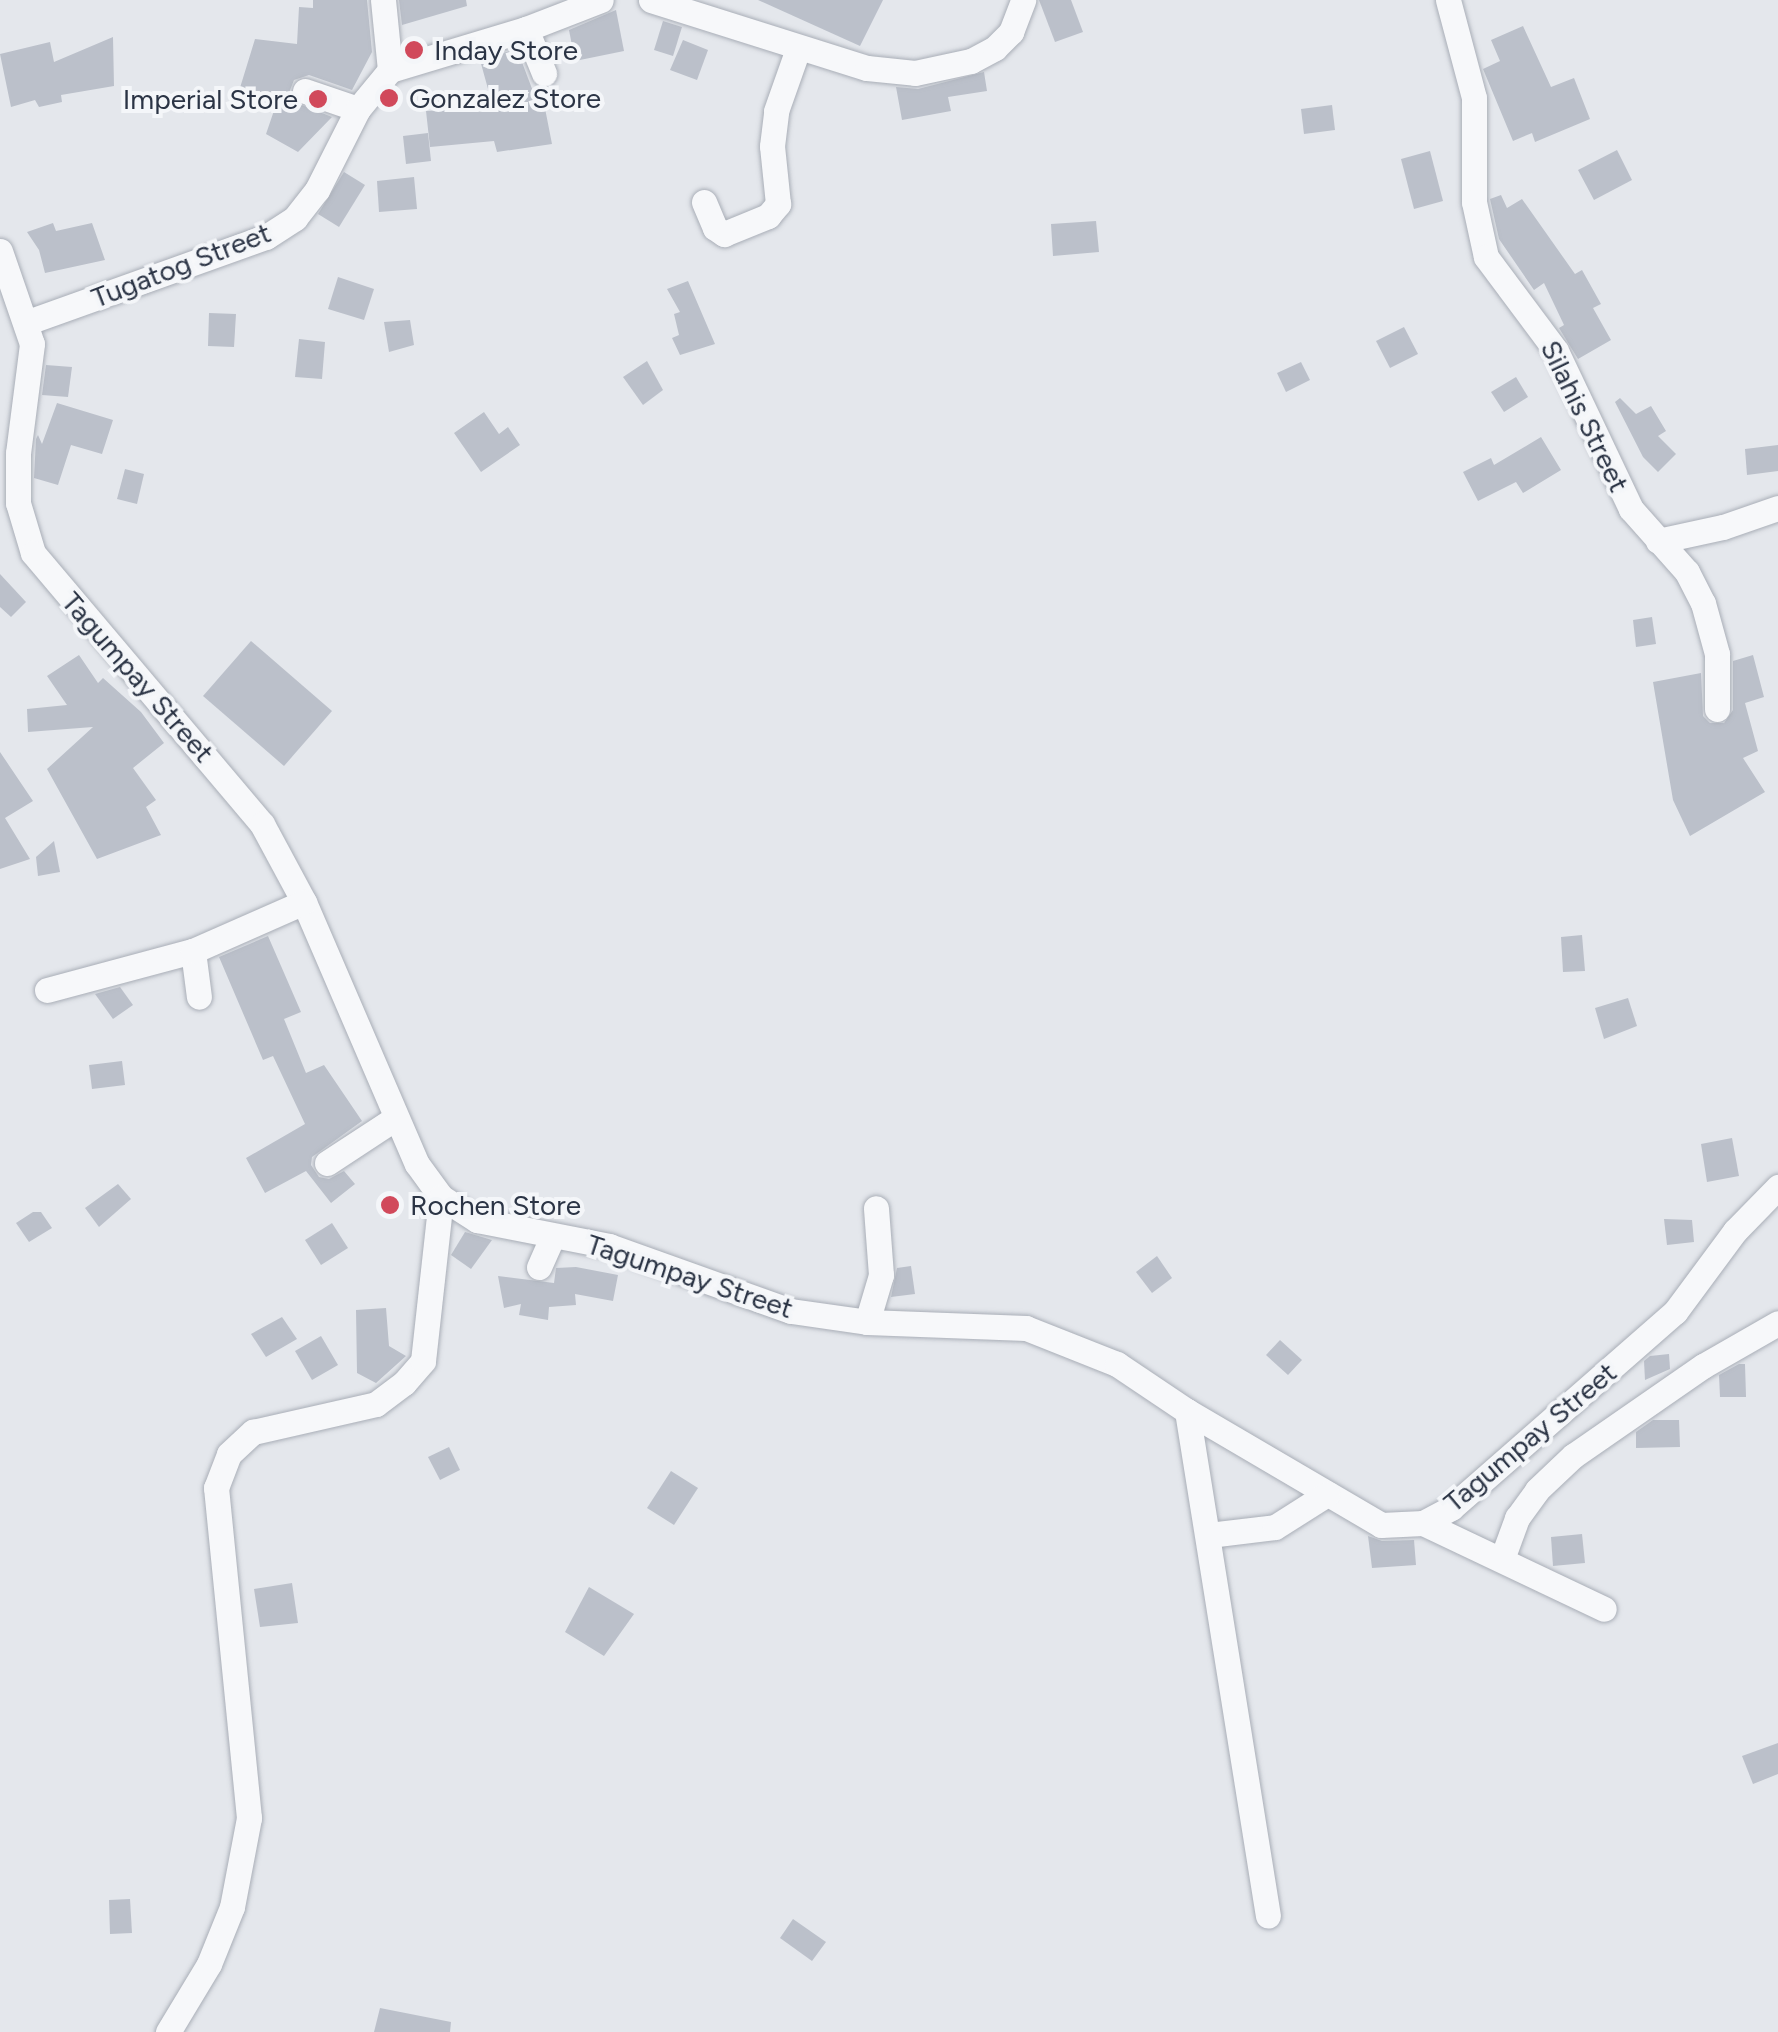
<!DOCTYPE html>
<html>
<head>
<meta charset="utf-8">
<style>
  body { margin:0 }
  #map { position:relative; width:1778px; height:2032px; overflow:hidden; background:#e4e7ec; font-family:Figtree,sans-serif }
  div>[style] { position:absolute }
  .building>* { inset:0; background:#bbc0ca }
  .roads { filter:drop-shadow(0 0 2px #a9aeb7) drop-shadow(0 0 2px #a9aeb7) }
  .minor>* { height:25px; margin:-12.5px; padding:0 12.5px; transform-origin:12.5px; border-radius:12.5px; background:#f7f8fa }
  .dots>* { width:28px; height:28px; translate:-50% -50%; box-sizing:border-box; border:5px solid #f4f6f9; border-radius:50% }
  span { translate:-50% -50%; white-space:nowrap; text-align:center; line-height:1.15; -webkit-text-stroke:8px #f4f6f9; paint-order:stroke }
  .poi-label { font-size:28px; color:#2b3445 }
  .left { translate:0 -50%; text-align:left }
  .right { translate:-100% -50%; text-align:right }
  .street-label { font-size:28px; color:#2b3445 }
</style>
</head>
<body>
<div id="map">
  <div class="building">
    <i style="clip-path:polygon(313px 0,367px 0,372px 52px,352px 90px,309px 75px,294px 80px,289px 93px,294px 102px,332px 117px,298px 152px,266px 134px,280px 93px,239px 91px,255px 39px,297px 44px,299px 7px,313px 8px)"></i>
    <i style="clip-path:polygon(399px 0,466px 0,467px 6px,402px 25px)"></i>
    <i style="clip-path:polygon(758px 0,883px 0,860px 46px)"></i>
    <i style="clip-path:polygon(1039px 0,1071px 0,1083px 32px,1055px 42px)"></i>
    <i style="clip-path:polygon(616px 10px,624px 51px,575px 61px,569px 30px)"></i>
    <i style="clip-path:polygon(663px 21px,682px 27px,673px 56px,654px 50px)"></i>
    <i style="clip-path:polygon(1523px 26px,1551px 87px,1574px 78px,1590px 119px,1535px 142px,1532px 133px,1513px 141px,1483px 69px,1500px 61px,1491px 40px)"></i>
    <i style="clip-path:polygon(113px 37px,114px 86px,61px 95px,62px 102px,39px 107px,35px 100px,11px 107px,0 54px,50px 42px,54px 62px)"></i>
    <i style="clip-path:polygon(683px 40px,708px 50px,697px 80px,670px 70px)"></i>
    <i style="clip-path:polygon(517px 49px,534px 94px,542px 93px,552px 144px,497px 152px,494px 141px,430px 147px,426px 111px,493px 107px,480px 60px)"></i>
    <i style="clip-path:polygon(984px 72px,987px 91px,948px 97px,951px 111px,902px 120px,896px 87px,918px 89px)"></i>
    <i style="clip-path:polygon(1332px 105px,1335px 130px,1304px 134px,1301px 109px)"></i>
    <i style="clip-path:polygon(428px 133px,431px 161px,406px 164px,403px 136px)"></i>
    <i style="clip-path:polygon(1617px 150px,1632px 180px,1594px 200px,1578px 170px)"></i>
    <i style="clip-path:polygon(1430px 151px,1443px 201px,1414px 209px,1401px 159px)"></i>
    <i style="clip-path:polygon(344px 172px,365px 185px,339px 227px,318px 214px)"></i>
    <i style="clip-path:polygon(414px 177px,417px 209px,379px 212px,377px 181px)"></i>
    <i style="clip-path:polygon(1501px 195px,1507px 208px,1522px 199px,1575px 274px,1582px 270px,1601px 304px,1593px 308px,1611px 340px,1578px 359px,1559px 328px,1564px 325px,1544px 283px,1534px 290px,1499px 239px,1490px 199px)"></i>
    <i style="clip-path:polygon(1096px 221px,1099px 252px,1053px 256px,1051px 224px)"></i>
    <i style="clip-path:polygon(53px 223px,56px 231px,92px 223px,105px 260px,45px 273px,39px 250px,27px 232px)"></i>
    <i style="clip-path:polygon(338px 277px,374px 289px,364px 320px,328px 309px)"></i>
    <i style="clip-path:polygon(688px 281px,715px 344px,680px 355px,672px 338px,679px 335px,674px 314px,680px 312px,667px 289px)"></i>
    <i style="clip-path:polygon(209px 313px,236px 314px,234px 347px,208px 346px)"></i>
    <i style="clip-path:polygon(410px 320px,414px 345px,389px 352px,384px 322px)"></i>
    <i style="clip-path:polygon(1404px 327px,1418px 354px,1390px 368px,1376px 341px)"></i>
    <i style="clip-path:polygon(299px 339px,325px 342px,322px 379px,295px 377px)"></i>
    <i style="clip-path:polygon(647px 361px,663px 390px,643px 405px,623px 377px)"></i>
    <i style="clip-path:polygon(1301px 362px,1310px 380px,1286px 392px,1277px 373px)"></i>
    <i style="clip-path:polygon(46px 365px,72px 367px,68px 397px,42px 395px)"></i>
    <i style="clip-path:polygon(1516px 377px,1528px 397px,1504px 412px,1491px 392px)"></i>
    <i style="clip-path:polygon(1620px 398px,1636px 414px,1651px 406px,1666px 431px,1658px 436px,1676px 454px,1658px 472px,1643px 457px,1615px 402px)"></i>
    <i style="clip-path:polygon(57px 403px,113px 420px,102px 454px,71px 445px,58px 485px,34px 478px,36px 439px,38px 435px,42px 444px)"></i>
    <i style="clip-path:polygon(484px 412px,499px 434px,508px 427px,520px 445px,481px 472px,454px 433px)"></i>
    <i style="clip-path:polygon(1541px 437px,1561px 470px,1523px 493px,1516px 482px,1478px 501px,1463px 472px,1491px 458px,1494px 465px)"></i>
    <i style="clip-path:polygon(1778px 445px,1778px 471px,1747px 475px,1745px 449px)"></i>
    <i style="clip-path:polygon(125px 469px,144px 474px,137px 504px,117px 499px)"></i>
    <i style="clip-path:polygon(0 574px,26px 602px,11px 617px,0 607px)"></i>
    <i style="clip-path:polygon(1652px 617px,1656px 644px,1636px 647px,1633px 620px)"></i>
    <i style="clip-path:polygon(251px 641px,332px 711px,284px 766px,203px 696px)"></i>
    <i style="clip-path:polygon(79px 655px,98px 683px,103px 678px,141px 712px,164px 743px,133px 768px,156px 800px,146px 807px,161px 835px,97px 859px,47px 769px,93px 727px,28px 732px,27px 709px,67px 705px,47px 676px)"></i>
    <i style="clip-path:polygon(1753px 655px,1764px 697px,1745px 703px,1758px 751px,1743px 758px,1765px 792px,1690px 836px,1673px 800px,1653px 682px,1701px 673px,1703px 716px,1710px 723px,1724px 723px,1733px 710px,1733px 661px)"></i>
    <i style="clip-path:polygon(0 752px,33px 801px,5px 818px,30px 859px,0 869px)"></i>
    <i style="clip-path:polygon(54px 841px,60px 872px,38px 876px,36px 857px)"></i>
    <i style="clip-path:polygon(1582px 935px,1585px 971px,1563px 972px,1561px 937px)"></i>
    <i style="clip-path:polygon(268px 936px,301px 1012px,284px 1019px,306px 1073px,324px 1065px,362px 1121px,312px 1157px,311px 1165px,319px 1177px,329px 1179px,344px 1171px,355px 1184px,331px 1203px,306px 1171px,265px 1193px,246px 1158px,305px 1124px,273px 1056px,263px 1060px,219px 957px)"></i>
    <i style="clip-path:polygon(120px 987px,133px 1005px,113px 1019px,95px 994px)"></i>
    <i style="clip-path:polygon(1628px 998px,1637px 1026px,1604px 1039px,1595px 1008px)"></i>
    <i style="clip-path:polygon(122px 1061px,125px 1085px,92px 1089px,89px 1065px)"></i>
    <i style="clip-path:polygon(1732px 1138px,1739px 1176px,1707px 1182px,1701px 1144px)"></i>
    <i style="clip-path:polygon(118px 1184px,131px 1199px,99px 1227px,85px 1208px)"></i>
    <i style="clip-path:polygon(33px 1212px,41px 1212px,52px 1228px,29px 1242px,16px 1223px)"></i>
    <i style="clip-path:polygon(1664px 1219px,1692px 1220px,1694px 1242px,1667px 1245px)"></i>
    <i style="clip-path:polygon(332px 1223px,348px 1248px,321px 1265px,305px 1240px)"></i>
    <i style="clip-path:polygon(465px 1232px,492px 1240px,471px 1269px,451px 1255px)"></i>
    <i style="clip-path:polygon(1157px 1256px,1172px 1278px,1152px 1293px,1136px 1272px)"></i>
    <i style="clip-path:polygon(911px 1266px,915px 1294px,891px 1297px,897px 1268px)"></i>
    <i style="clip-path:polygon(576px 1267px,618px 1275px,613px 1301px,575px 1294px,576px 1305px,549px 1307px,548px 1320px,519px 1315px,521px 1304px,504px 1308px,498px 1276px,554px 1283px,556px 1268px)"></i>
    <i style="clip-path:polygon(386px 1308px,389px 1346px,406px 1356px,376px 1383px,357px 1373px,356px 1310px)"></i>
    <i style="clip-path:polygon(282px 1317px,297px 1339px,266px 1357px,251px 1334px)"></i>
    <i style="clip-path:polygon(321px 1336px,338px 1365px,312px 1380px,295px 1351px)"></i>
    <i style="clip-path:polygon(1280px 1340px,1302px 1360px,1288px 1375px,1266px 1355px)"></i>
    <i style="clip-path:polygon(1669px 1354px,1670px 1369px,1645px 1380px,1644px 1361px,1650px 1356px)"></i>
    <i style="clip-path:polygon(1739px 1364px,1745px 1364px,1746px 1397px,1720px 1397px,1719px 1375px)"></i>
    <i style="clip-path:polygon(1653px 1420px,1679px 1420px,1680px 1447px,1636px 1448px,1636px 1432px)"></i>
    <i style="clip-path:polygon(449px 1447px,460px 1470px,440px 1480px,428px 1457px)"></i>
    <i style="clip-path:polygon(671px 1471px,698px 1488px,674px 1525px,647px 1508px)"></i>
    <i style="clip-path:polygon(1582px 1534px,1585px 1563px,1553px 1566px,1551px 1537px)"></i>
    <i style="clip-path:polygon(1368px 1536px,1382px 1541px,1414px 1540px,1416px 1565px,1372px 1568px)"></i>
    <i style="clip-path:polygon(292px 1583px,298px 1623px,260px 1627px,254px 1589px)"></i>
    <i style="clip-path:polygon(589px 1587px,634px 1614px,604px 1656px,565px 1632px)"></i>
    <i style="clip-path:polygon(1778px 1743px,1778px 1774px,1753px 1784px,1742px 1756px)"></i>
    <i style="clip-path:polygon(130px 1899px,132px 1933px,110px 1934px,109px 1900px)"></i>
    <i style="clip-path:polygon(793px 1919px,826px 1942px,812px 1961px,780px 1938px)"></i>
    <i style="clip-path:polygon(380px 2008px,451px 2022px,450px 2032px,374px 2032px)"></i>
  </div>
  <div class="roads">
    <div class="minor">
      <i style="left:383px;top:0;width:70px;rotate:84.3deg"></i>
      <i style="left:651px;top:0;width:226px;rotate:17.5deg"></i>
      <i style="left:867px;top:68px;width:48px;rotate:5.9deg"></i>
      <i style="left:915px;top:73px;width:57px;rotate:-12.1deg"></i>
      <i style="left:971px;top:61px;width:27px;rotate:-28deg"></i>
      <i style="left:995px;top:48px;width:23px;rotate:-45deg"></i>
      <i style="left:1011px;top:32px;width:34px;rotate:-69deg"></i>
      <i style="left:1448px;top:0;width:101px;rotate:75.1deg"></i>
      <i style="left:1474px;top:98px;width:104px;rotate:90deg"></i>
      <i style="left:1474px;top:202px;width:56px;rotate:77.7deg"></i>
      <i style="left:1486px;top:257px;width:117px;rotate:53.3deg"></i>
      <i style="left:1556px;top:351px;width:175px;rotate:64.6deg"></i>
      <i style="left:1631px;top:509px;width:84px;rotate:48.4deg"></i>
      <i style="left:1687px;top:572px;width:35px;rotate:63deg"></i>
      <i style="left:1703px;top:603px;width:53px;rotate:74.6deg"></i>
      <i style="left:1717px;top:654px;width:55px;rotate:90deg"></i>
      <i style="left:526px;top:29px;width:48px;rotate:67.8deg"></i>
      <i style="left:305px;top:91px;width:56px;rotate:18.8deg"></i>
      <i style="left:704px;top:202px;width:28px;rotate:67deg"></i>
      <i style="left:715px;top:228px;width:11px;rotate:34deg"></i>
      <i style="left:724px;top:234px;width:48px;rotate:-22.2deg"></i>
      <i style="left:768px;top:216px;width:16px;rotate:-50deg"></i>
      <i style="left:778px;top:204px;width:58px;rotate:-95.9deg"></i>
      <i style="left:772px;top:146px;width:35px;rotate:-83deg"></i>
      <i style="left:776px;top:111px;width:66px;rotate:-70.5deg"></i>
      <i style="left:0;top:251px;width:98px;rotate:71deg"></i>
      <i style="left:32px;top:344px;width:110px;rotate:97.3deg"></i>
      <i style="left:18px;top:453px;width:50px;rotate:90deg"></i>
      <i style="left:18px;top:503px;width:52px;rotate:73.3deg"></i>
      <i style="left:33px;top:553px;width:355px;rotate:49.8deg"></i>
      <i style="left:262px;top:824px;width:89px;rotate:61.7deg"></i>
      <i style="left:304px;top:902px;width:285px;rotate:66.7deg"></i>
      <i style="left:417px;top:1164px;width:41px;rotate:54deg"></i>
      <i style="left:441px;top:1197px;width:43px;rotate:32.6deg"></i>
      <i style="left:477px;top:1220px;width:135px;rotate:11.1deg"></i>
      <i style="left:609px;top:1246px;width:193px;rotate:19.7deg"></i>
      <i style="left:791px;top:1311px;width:77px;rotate:8.2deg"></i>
      <i style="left:867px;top:1322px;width:159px;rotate:2.2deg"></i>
      <i style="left:1026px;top:1328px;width:98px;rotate:21.6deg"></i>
      <i style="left:1117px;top:1364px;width:84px;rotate:33.9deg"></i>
      <i style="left:1187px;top:1411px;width:225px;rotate:30.4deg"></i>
      <i style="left:1381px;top:1525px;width:42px;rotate:-2.7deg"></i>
      <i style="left:1423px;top:1523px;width:32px;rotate:-28deg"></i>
      <i style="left:1451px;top:1508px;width:298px;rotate:-41.2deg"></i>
      <i style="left:1675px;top:1312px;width:101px;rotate:-53.5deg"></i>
      <i style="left:1735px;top:1231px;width:62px;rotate:-45.7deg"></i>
      <i style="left:28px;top:322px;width:253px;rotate:-19.7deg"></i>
      <i style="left:266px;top:237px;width:35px;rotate:-33deg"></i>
      <i style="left:295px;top:218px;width:36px;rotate:-52deg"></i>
      <i style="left:317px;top:190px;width:91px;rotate:-63.2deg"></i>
      <i style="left:358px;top:109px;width:50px;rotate:-50.6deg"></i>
      <i style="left:390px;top:70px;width:142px;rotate:-16.8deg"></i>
      <i style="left:526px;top:29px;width:80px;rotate:-21.1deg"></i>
      <i style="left:1658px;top:541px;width:66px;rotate:-12.2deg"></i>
      <i style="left:1723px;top:527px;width:58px;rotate:-19.1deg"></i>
      <i style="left:193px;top:951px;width:46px;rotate:82.6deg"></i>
      <i style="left:47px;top:990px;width:151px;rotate:-15deg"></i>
      <i style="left:193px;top:951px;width:121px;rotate:-23.8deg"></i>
      <i style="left:327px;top:1163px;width:80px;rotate:-33.3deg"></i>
      <i style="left:539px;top:1267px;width:34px;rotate:-66deg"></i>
      <i style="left:867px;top:1322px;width:49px;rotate:-73.4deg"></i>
      <i style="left:881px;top:1275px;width:67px;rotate:-94.3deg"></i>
      <i style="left:1187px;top:1411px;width:511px;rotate:80.89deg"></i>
      <i style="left:1423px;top:1523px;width:200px;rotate:25.4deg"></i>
      <i style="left:1209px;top:1535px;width:66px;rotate:-6.9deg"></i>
      <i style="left:1275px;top:1527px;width:62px;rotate:-32.4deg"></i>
      <i style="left:1502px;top:1559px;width:44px;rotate:-69.9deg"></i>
      <i style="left:1517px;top:1518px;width:34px;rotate:-54deg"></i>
      <i style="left:1537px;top:1490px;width:50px;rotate:-43.4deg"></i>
      <i style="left:1573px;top:1456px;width:158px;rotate:-34.7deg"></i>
      <i style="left:1703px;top:1366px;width:86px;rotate:-29.8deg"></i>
      <i style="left:168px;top:2032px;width:79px;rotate:-58.9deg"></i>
      <i style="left:209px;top:1964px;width:61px;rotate:-68deg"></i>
      <i style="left:232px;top:1907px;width:91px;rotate:-79.2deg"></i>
      <i style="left:249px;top:1818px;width:332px;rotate:-95.7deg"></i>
      <i style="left:216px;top:1488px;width:36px;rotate:-69deg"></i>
      <i style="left:229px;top:1454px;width:33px;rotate:-43deg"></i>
      <i style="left:253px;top:1432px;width:126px;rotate:-12.8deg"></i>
      <i style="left:376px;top:1404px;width:35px;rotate:-37deg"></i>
      <i style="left:404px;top:1383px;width:29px;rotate:-49deg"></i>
      <i style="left:423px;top:1361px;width:165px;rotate:-83.7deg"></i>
    </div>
  </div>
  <div class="dots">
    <i style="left:414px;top:50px;background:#d1495b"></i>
    <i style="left:389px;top:98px;background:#d1495b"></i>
    <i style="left:318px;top:99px;background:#d1495b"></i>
    <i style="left:390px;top:1205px;background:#d1495b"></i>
  </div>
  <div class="poi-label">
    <span class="left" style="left:434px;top:50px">Inday Store</span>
    <span class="left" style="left:409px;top:98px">Gonzalez Store</span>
    <span class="right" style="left:298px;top:99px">Imperial Store</span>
    <span class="left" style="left:410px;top:1205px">Rochen Store</span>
  </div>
  <div class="street-label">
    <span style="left:181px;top:265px;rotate:-21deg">Tugatog Street</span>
    <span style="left:1585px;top:416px;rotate:64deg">Silahis Street</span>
    <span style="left:138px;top:677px;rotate:49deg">Tagumpay Street</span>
    <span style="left:690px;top:1276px;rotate:18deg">Tagumpay Street</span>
    <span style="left:1530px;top:1437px;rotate:-40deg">Tagumpay Street</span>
  </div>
</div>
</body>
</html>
